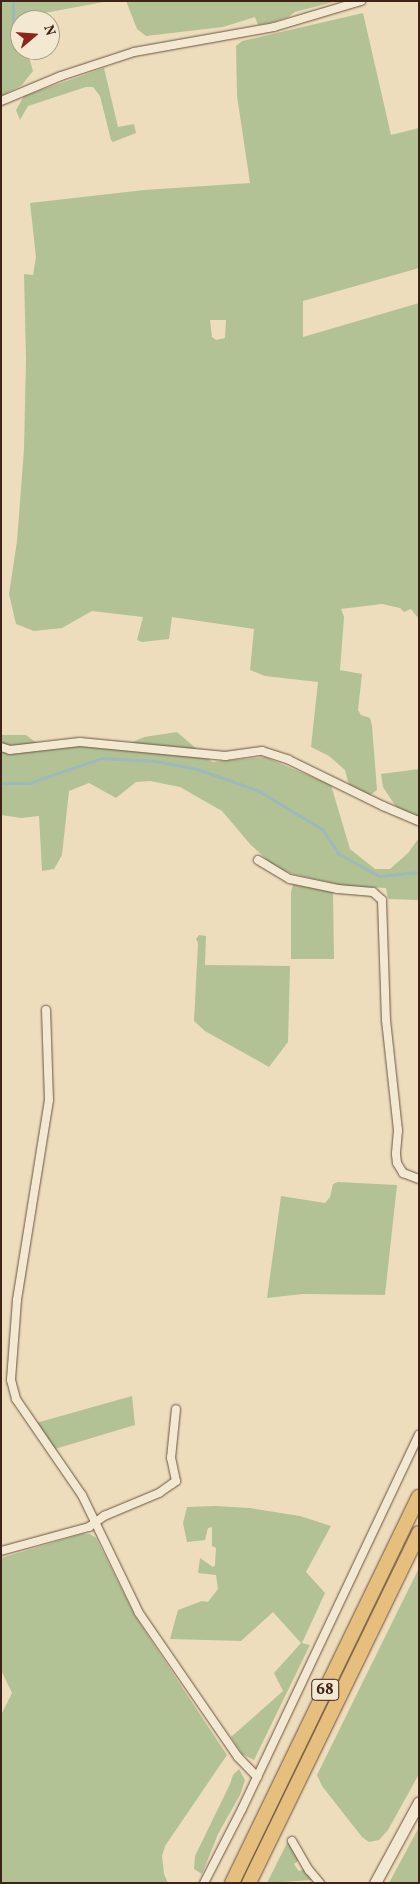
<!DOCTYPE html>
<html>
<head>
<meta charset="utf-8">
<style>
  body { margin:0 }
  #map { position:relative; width:420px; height:1884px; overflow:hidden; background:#edddbc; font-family:Vollkorn,serif }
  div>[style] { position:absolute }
  .green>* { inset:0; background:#b3c294 }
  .stream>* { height:3px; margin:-1.5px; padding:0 1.5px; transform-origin:1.5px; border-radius:1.5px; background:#9db9bb }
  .roads { filter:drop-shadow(0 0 1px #6b5241) drop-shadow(0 0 1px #6b5241) }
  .street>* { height:8px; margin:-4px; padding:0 4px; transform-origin:4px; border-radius:4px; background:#f3e9d3 }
  .secondary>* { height:11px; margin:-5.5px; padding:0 5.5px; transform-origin:5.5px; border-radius:5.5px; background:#f3e9d3 }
  .highway>* { height:14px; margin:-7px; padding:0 7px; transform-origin:7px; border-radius:7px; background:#e6be7e }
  span { translate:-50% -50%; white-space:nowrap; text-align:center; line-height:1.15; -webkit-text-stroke:4px #f3e9d3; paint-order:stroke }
  .shield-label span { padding:1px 4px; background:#f3e9d3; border:1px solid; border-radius:4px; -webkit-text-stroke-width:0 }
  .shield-label { font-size:16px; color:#402318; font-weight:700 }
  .frame { position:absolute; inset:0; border:2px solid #402318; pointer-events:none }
  .north { position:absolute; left:10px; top:10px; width:50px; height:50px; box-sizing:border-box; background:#f3e9d3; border:1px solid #ab9a88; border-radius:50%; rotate:72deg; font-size:14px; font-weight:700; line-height:20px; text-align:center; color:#402318 }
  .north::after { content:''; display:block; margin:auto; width:18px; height:22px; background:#8f2418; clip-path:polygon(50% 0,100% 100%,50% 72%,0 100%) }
</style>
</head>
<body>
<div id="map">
  <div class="green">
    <i style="clip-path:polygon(1px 1px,109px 1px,39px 14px,36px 20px,20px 20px,20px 50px,27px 50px,33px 71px,22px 85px,1px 96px)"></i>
    <i style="clip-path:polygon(126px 1px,337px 1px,295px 12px,288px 17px,274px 22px,258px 25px,255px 17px,223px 27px,146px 36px,137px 29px)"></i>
    <i style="clip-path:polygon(evenodd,363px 13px,391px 135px,419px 128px,419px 268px,303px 301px,303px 337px,419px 303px,419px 619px,411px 609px,404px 612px,400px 608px,382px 604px,341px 609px,344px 617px,340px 670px,362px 674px,358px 710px,361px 715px,370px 718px,372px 726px,377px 790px,369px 796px,349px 785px,345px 770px,329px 756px,311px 747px,318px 682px,265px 676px,250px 670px,254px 629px,172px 617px,169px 639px,142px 642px,137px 640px,143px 617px,92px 611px,62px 628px,34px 631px,16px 624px,9px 594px,17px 541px,24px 449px,26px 359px,24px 274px,33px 275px,36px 257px,30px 203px,144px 190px,250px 183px,237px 96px,236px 46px,242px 41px,363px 13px,210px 320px,226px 320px,225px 338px,216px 340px,212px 337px,210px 320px)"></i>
    <i style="clip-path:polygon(104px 68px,118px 127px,134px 124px,136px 133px,113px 142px,111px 140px,100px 96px,93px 87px,86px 87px,28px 106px,20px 120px,16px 110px,24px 96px)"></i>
    <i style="clip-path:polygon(177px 732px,212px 762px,265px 757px,331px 785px,350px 849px,375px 869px,390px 869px,408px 853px,419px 838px,419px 900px,388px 899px,386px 888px,344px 886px,293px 874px,275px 867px,250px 844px,222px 811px,180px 787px,150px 781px,136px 782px,116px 798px,89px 783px,69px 791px,62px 855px,54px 869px,42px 871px,39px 816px,21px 818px,1px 815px,1px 735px,26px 735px,46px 750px,81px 744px,120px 748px,144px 737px)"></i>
    <i style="clip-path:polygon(419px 769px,419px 817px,396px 807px,383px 787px,381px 774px)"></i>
    <i style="clip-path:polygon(293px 884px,333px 892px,334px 959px,291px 959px,291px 892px)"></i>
    <i style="clip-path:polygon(199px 935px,206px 936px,205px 965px,290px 966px,288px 1042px,269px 1067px,205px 1031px,194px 1021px,198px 943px,196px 939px)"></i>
    <i style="clip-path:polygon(338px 1182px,397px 1185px,385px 1295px,303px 1294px,267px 1298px,281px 1196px,325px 1203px,330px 1197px,333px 1184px)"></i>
    <i style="clip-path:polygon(132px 1396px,135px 1425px,55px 1449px,36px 1423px)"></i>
    <i style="clip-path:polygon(215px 1506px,250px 1508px,300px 1516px,331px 1526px,306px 1572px,325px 1593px,302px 1643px,310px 1645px,254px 1760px,242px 1754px,231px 1737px,283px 1691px,274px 1673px,301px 1643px,273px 1612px,241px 1641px,170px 1639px,178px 1610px,202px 1601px,208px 1602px,218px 1589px,216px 1575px,198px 1573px,200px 1558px,213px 1567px,215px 1565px,216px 1548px,212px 1546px,212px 1527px,208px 1528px,205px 1540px,187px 1542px,183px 1523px,187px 1507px)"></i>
    <i style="clip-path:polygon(82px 1534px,90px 1534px,96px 1538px,135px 1616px,227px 1755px,165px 1846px,162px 1856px,164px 1874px,168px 1883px,1px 1883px,1px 1715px,12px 1693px,1px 1670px,1px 1558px)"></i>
    <i style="clip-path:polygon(419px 1568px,419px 1774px,388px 1830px,379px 1840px,369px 1842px,362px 1837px,322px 1786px,317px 1775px)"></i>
    <i style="clip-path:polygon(239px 1769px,245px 1780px,240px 1795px,218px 1834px,202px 1874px,194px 1869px,195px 1856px,230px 1784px,233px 1775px)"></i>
    <i style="clip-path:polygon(419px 1827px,419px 1883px,389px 1883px)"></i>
    <i style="clip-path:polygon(288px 1841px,299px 1860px,294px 1864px,299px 1871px,304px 1869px,313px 1880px,267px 1883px)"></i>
  </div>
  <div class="stream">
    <i style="left:13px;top:1px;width:28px;rotate:90deg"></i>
    <i style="left:1px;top:783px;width:28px"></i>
    <i style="left:29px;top:783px;width:77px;rotate:-18.9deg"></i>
    <i style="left:102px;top:758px;width:53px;rotate:3.2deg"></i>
    <i style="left:155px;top:761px;width:43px;rotate:10.8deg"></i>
    <i style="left:197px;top:769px;width:64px;rotate:19.3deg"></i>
    <i style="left:257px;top:790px;width:76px;rotate:31deg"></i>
    <i style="left:322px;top:829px;width:30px;rotate:56deg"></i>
    <i style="left:339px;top:854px;width:46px;rotate:28.8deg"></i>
    <i style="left:379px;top:876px;width:40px;rotate:-5.7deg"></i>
  </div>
  <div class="roads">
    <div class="street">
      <i style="left:1px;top:101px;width:65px;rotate:-22.6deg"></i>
      <i style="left:61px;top:76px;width:77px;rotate:-18.2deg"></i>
      <i style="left:134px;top:52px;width:142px;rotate:-10.1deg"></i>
      <i style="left:274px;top:27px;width:91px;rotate:-16.6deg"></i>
      <i style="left:1px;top:747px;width:9px;rotate:18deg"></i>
      <i style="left:10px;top:750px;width:70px;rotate:-6.5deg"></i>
      <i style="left:80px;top:742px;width:146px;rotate:5.5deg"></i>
      <i style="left:225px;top:756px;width:37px;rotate:-8deg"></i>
      <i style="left:262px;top:751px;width:28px;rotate:18deg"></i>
      <i style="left:289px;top:760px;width:105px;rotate:26.1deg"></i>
      <i style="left:383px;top:806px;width:39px;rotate:23deg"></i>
      <i style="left:258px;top:860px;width:37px;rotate:31deg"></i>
      <i style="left:290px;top:879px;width:49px;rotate:11.8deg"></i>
      <i style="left:338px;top:889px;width:35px;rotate:5deg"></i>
      <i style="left:373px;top:892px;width:12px;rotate:42deg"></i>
      <i style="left:382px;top:900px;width:120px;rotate:88.1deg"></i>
      <i style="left:386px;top:1020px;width:111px;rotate:83.8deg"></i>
      <i style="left:398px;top:1130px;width:24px;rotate:95deg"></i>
      <i style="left:396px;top:1154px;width:9px;rotate:84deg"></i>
      <i style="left:397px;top:1163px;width:12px;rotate:59deg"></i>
      <i style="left:403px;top:1173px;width:17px;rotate:21deg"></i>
      <i style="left:46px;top:1010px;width:90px;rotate:88.1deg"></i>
      <i style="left:49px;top:1100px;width:203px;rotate:99.1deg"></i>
      <i style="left:17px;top:1300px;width:80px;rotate:94.3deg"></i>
      <i style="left:11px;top:1380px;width:20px;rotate:75deg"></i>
      <i style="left:16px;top:1399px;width:116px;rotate:55.5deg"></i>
      <i style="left:82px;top:1495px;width:131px;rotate:64.2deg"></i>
      <i style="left:139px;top:1613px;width:175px;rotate:55.5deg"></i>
      <i style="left:238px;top:1757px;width:28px;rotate:46deg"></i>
      <i style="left:1px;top:1551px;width:91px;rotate:-15.3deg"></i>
      <i style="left:89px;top:1527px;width:19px;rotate:-36deg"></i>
      <i style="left:104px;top:1516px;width:60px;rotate:-22.7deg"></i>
      <i style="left:159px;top:1493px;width:16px;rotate:-35deg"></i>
      <i style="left:172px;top:1484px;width:5px;rotate:-37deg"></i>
      <i style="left:176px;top:1481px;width:24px;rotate:-102deg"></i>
      <i style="left:171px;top:1458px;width:49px;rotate:-84.2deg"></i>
      <i style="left:292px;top:1841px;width:34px;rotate:60deg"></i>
      <i style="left:309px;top:1870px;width:17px;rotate:50deg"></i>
      <i style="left:204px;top:1883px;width:83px;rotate:-62.8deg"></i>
      <i style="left:242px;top:1809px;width:414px;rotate:-64.7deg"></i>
    </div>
    <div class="secondary">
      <i style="left:375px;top:1883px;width:92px;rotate:-61.5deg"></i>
    </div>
    <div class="highway">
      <i style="left:232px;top:1883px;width:429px;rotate:-64.2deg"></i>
      <i style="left:249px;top:1883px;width:389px;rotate:-64.1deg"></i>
    </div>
  </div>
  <div class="shield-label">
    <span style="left:325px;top:1690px">68</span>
  </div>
  <div class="frame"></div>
  <div class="north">N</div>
</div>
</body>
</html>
